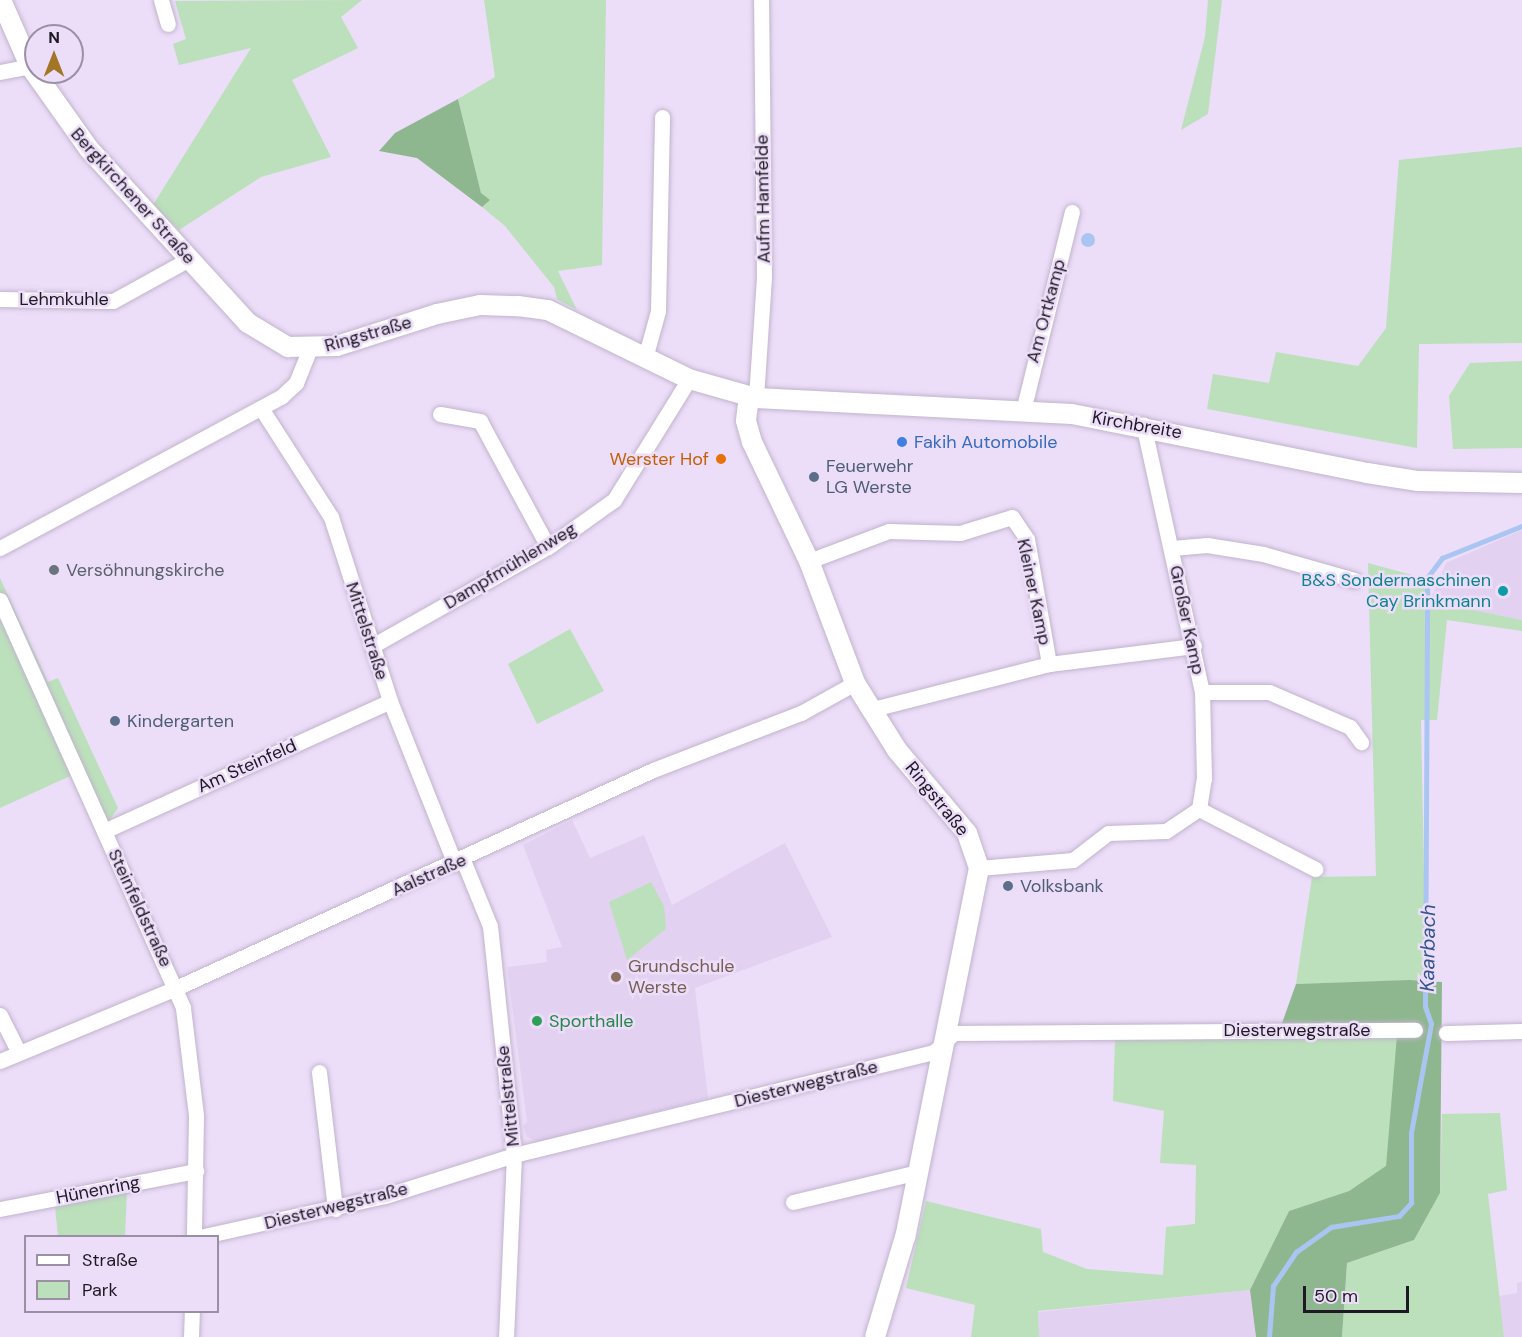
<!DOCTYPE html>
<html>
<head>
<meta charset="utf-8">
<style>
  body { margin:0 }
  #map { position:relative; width:1522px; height:1337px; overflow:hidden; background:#ecddf8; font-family:"DM Sans",sans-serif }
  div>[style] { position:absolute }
  .built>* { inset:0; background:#e3d1f2 }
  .green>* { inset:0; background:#bbe0bb }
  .forest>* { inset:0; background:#8fb78f }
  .water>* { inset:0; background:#abc5f3 }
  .round { border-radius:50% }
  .stream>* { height:4.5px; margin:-2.25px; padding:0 2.25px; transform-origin:2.25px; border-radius:2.25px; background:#abc5f3 }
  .roads { filter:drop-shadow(0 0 2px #c1b4cd) drop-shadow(0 0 2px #c1b4cd) }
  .minor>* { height:15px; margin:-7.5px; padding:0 7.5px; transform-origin:7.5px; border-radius:7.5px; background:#fff }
  .tertiary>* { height:20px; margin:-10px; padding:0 10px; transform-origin:10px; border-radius:10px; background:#fff }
  .dots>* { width:16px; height:16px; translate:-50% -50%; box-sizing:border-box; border:3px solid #ecddf8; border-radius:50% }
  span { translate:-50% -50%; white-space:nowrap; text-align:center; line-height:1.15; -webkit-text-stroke:5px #ecddf8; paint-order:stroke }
  .street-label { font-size:18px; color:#1e1923 }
  .shop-label { font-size:18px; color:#366cbe }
  .left { translate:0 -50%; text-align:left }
  .food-label { font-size:18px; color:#c56008 }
  .right { translate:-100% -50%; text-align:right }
  .service-label { font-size:18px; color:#4e5e75 }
  .worship-label { font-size:18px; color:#5b616d }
  .culture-label { font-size:18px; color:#0d838f }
  .education-label { font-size:18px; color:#785e54 }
  .leisure-label { font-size:18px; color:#27864d }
  .water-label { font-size:20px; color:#37568f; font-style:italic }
  .legend { position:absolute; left:24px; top:1235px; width:195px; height:78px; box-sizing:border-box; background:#ecddf8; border:2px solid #9a8fa3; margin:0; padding:8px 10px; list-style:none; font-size:18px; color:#1e1923 }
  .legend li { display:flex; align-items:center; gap:12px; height:30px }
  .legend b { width:30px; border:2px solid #9a8fa3 }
  .north { position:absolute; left:24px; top:24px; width:60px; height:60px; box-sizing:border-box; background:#ecddf8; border:2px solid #9a8fa3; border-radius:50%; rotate:0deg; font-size:16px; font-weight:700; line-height:24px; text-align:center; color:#1e1923 }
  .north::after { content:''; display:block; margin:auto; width:21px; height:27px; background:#a27527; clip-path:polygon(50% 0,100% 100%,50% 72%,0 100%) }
  .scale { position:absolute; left:1303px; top:1286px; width:106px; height:27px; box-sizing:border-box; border:3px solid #1e1923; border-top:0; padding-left:8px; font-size:18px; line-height:21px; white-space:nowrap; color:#1e1923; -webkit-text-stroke:4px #ecddf8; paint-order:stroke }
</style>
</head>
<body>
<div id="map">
  <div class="built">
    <i style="clip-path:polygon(1522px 530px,1522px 620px,1430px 601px,1446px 563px)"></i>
    <i style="clip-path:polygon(572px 820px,590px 858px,644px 835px,672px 905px,785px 843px,832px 937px,695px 988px,708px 1098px,539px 1142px,527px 1137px,523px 1126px,527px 1122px,507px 967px,547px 962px,546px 950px,562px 947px,523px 845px)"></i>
    <i style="clip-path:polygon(1522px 1282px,1522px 1337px,1504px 1337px,1499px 1296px,1517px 1293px,1517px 1283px)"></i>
    <i style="clip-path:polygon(1250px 1290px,1256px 1337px,1039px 1337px,1038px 1312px)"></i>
  </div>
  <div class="green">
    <i style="clip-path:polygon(362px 0,341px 17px,358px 48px,292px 80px,331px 157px,261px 177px,179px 230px,153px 205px,251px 48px,179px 65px,173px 44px,186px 39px,175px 1px)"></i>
    <i style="clip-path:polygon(484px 0,606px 0,602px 265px,558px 271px,577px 310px,557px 299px,554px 287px,505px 226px,482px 207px,489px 200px,481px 193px,458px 99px,495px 77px)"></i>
    <i style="clip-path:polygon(1208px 0,1222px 0,1208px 114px,1181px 130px,1205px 37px)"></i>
    <i style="clip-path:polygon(1522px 147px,1522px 343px,1419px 344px,1417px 448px,1207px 409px,1213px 374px,1269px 383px,1276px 352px,1358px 366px,1386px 328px,1399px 160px)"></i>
    <i style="clip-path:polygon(1522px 361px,1522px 448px,1453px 449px,1449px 396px,1470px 363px)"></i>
    <i style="clip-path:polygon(1368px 563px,1423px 578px,1430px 601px,1522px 620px,1522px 631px,1447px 620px,1437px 720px,1421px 720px,1426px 980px,1296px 984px,1312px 877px,1376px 876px)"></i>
    <i style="clip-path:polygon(0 578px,48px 682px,58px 678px,118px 808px,105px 827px,79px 772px,0 808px)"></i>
    <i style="clip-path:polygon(570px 629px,604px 691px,537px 724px,508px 664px)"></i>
    <i style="clip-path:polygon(651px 882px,664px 906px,666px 929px,627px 960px,609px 902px)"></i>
    <i style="clip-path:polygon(1398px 1038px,1386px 1167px,1349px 1191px,1289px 1211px,1250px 1290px,1038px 1311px,1039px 1337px,971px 1337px,975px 1305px,906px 1288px,926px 1201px,1041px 1229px,1043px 1252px,1087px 1269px,1163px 1275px,1166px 1227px,1195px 1224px,1196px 1165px,1160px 1163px,1164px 1111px,1113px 1101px,1115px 1039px)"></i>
    <i style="clip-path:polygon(1500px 1113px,1507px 1190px,1488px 1194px,1504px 1337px,1342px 1337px,1347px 1263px,1414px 1240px,1440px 1193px,1442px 1114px)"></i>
    <i style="clip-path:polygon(127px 1191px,125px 1236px,58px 1236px,55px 1206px)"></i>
  </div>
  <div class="forest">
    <i style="clip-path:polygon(458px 99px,481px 193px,490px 200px,482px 207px,417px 158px,379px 151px,395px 133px)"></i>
    <i style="clip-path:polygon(1409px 980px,1442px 982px,1440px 1193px,1414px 1240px,1347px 1263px,1342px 1337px,1256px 1337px,1250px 1290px,1289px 1211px,1349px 1191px,1386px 1166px,1398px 1023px,1281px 1026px,1296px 984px)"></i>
  </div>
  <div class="water">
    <i class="round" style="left:1081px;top:233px;width:14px;height:14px"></i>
  </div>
  <div class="stream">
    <i style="left:1269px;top:1337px;width:51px;rotate:-85.5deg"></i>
    <i style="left:1273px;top:1286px;width:41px;rotate:-55.9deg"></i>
    <i style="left:1296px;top:1252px;width:43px;rotate:-35.5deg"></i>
    <i style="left:1331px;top:1227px;width:69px;rotate:-9.2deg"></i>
    <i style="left:1399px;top:1216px;width:18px;rotate:-47deg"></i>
    <i style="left:1411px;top:1203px;width:70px;rotate:-90deg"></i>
    <i style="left:1411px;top:1133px;width:111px;rotate:-79.6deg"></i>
    <i style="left:1431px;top:1024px;width:18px;rotate:-109deg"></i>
    <i style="left:1425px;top:1007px;width:429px;rotate:-89.7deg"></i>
    <i style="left:1427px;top:578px;width:25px;rotate:-53deg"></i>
    <i style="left:1442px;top:558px;width:86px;rotate:-21.8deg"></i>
  </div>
  <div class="roads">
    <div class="minor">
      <i style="left:161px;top:0;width:25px;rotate:74deg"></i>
      <i style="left:0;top:72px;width:31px;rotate:-11deg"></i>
      <i style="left:0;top:299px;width:113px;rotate:1deg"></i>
      <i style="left:113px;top:301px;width:87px;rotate:-28.9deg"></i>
      <i style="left:645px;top:358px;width:49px;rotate:-74.5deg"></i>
      <i style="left:658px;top:311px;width:194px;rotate:-88.8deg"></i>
      <i style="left:756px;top:398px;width:120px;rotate:-86.2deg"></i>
      <i style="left:764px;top:278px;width:278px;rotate:-90.6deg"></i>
      <i style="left:261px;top:408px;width:130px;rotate:57.3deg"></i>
      <i style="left:331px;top:517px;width:193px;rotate:72.2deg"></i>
      <i style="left:390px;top:701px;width:175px;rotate:68.3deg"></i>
      <i style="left:1023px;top:411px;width:205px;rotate:-76.2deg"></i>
      <i style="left:440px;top:414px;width:41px;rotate:9.9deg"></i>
      <i style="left:480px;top:421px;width:143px;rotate:61.6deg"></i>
      <i style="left:0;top:548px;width:320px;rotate:-28.3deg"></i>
      <i style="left:282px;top:396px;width:19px;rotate:-43deg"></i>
      <i style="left:296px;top:383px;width:35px;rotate:-68deg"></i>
      <i style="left:1172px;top:548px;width:35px;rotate:-5deg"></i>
      <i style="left:1207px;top:545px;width:57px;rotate:9.1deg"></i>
      <i style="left:1263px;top:554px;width:95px;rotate:15.9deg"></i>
      <i style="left:809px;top:561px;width:85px;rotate:-20.6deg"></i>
      <i style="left:889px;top:531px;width:71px;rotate:1.6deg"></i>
      <i style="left:960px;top:533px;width:54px;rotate:-17.1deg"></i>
      <i style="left:1012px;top:517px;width:27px;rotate:56deg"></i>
      <i style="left:1027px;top:539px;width:127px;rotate:80deg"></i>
      <i style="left:0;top:600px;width:447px;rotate:65.8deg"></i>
      <i style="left:183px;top:1008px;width:109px;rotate:83.1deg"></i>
      <i style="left:196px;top:1116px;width:120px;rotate:91deg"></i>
      <i style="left:372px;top:646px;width:202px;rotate:-29.4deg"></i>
      <i style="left:548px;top:547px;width:81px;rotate:-35.5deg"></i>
      <i style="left:614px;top:500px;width:142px;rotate:-58.2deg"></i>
      <i style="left:1202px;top:692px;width:67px"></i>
      <i style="left:1269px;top:692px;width:88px;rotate:23.4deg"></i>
      <i style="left:1350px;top:727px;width:19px;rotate:54deg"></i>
      <i style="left:869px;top:710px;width:186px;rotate:-14.3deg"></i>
      <i style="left:1049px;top:664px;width:146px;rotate:-7.1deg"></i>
      <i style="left:1199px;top:809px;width:131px;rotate:27.3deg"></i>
      <i style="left:104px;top:831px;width:314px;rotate:-24.4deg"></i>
      <i style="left:463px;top:860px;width:71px;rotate:67.8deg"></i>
      <i style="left:490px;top:926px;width:230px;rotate:84deg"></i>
      <i style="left:514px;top:1155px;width:182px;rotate:92.5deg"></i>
      <i style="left:979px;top:868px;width:94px;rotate:-4.9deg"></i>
      <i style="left:1073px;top:860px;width:44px;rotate:-37.6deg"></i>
      <i style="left:1108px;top:833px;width:58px;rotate:-2deg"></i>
      <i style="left:1166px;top:831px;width:40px;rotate:-34deg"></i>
      <i style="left:1199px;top:809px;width:30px;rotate:-81deg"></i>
      <i style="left:1204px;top:779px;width:87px;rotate:-91.3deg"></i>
      <i style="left:1202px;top:692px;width:274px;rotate:-102.4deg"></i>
      <i style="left:0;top:1015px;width:42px;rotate:63.4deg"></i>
      <i style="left:1446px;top:1033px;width:76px;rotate:-1.5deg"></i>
      <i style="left:0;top:1061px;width:191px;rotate:-22.5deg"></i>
      <i style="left:176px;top:988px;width:524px;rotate:-24.56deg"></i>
      <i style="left:653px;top:770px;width:159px;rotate:-21.1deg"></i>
      <i style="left:801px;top:713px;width:62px;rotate:-29.1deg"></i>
      <i style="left:319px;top:1072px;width:138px;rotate:83.3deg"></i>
      <i style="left:793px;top:1202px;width:129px;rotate:-13.5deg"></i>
      <i style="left:0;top:1209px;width:200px;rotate:-11deg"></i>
      <i style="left:204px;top:1236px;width:185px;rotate:-12.5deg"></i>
      <i style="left:385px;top:1196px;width:135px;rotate:-17.6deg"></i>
      <i style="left:514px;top:1155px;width:432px;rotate:-13.8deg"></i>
      <i style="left:934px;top:1052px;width:28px;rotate:-44deg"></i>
      <i style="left:954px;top:1033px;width:461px;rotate:-0.4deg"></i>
      <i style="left:191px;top:1337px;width:25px;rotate:-88deg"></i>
    </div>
    <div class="tertiary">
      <i style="left:1px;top:0;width:72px;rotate:66.3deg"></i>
      <i style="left:30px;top:66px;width:102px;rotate:54.6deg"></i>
      <i style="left:89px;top:149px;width:236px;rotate:47.6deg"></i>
      <i style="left:248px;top:323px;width:47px;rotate:31deg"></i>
      <i style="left:288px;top:347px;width:49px;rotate:-1.2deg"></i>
      <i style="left:337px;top:346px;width:105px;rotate:-17.7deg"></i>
      <i style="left:437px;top:314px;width:44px;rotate:-11.8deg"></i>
      <i style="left:480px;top:305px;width:38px;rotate:2deg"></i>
      <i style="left:518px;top:306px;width:30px;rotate:8deg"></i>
      <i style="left:548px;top:310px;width:157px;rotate:26.1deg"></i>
      <i style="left:689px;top:379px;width:70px;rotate:15.8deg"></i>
      <i style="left:756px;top:398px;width:316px;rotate:2.9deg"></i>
      <i style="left:1072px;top:414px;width:301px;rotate:11.3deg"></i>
      <i style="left:1367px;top:473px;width:52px;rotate:8.9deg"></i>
      <i style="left:1418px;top:481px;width:104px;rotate:1.1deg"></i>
      <i style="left:749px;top:396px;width:25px;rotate:97deg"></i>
      <i style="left:746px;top:421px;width:22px;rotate:74deg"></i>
      <i style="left:752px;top:442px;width:132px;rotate:64.4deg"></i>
      <i style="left:809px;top:561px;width:130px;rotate:69.3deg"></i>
      <i style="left:855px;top:683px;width:79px;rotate:57.9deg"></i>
      <i style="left:897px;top:750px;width:109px;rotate:49.9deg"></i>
      <i style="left:967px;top:833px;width:37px;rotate:71deg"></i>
      <i style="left:979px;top:868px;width:376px;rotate:101.3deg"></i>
      <i style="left:905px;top:1237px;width:104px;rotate:106.7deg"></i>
    </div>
  </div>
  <div class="dots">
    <i style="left:902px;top:442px;background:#3f7fe0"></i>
    <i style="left:721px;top:459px;background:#e8710a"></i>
    <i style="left:814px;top:477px;background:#5c6f8a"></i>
    <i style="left:54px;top:570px;background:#6b7280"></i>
    <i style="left:1503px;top:591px;background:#0f9aa8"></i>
    <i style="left:115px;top:721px;background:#5c6f8a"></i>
    <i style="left:1008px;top:886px;background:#5c6f8a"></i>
    <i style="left:616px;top:977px;background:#8d6e63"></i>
    <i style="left:537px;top:1021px;background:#2e9e5b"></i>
  </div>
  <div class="street-label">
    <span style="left:133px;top:196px;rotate:48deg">Bergkirchener Straße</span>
    <span style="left:763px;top:199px;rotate:-91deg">Aufm Hamfelde</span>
    <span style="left:64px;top:299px">Lehmkuhle</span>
    <span style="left:1046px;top:311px;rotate:-75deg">Am Ortkamp</span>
    <span style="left:368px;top:334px;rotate:-16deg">Ringstraße</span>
    <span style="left:1137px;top:425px;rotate:10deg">Kirchbreite</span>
    <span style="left:510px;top:566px;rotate:-31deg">Dampfmühlenweg</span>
    <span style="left:1034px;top:592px;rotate:78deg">Kleiner Kamp</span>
    <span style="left:1187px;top:620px;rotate:78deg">Großer Kamp</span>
    <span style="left:367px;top:631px;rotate:72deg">Mittelstraße</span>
    <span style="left:247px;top:766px;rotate:-24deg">Am Steinfeld</span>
    <span style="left:937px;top:799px;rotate:51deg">Ringstraße</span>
    <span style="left:429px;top:875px;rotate:-24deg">Aalstraße</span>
    <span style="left:140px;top:908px;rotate:65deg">Steinfeldstraße</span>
    <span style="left:1297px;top:1030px">Diesterwegstraße</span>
    <span style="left:806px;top:1084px;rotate:-14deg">Diesterwegstraße</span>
    <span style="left:508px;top:1096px;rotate:-96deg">Mittelstraße</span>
    <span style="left:98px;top:1190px;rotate:-11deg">Hünenring</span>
    <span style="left:336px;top:1206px;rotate:-14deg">Diesterwegstraße</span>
  </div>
  <div class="shop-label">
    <span class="left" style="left:914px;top:442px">Fakih Automobile</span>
  </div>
  <div class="food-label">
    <span class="right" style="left:709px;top:459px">Werster Hof</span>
  </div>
  <div class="service-label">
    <span class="left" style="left:826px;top:477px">Feuerwehr<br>LG Werste</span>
    <span class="left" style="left:127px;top:721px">Kindergarten</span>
    <span class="left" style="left:1020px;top:886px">Volksbank</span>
  </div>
  <div class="worship-label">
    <span class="left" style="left:66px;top:570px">Versöhnungskirche</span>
  </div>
  <div class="culture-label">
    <span class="right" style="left:1491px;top:591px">B&amp;S Sondermaschinen<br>Cay Brinkmann</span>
  </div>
  <div class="education-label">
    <span class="left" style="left:628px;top:977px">Grundschule<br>Werste</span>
  </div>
  <div class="leisure-label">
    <span class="left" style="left:549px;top:1021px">Sporthalle</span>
  </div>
  <div class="water-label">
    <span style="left:1428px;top:948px;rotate:-89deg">Kaarbach</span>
  </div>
  <ul class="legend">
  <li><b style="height:8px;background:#fff"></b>Straße</li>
  <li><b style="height:16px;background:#bbe0bb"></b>Park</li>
  </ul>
  <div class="north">N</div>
  <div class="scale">50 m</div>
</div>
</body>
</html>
